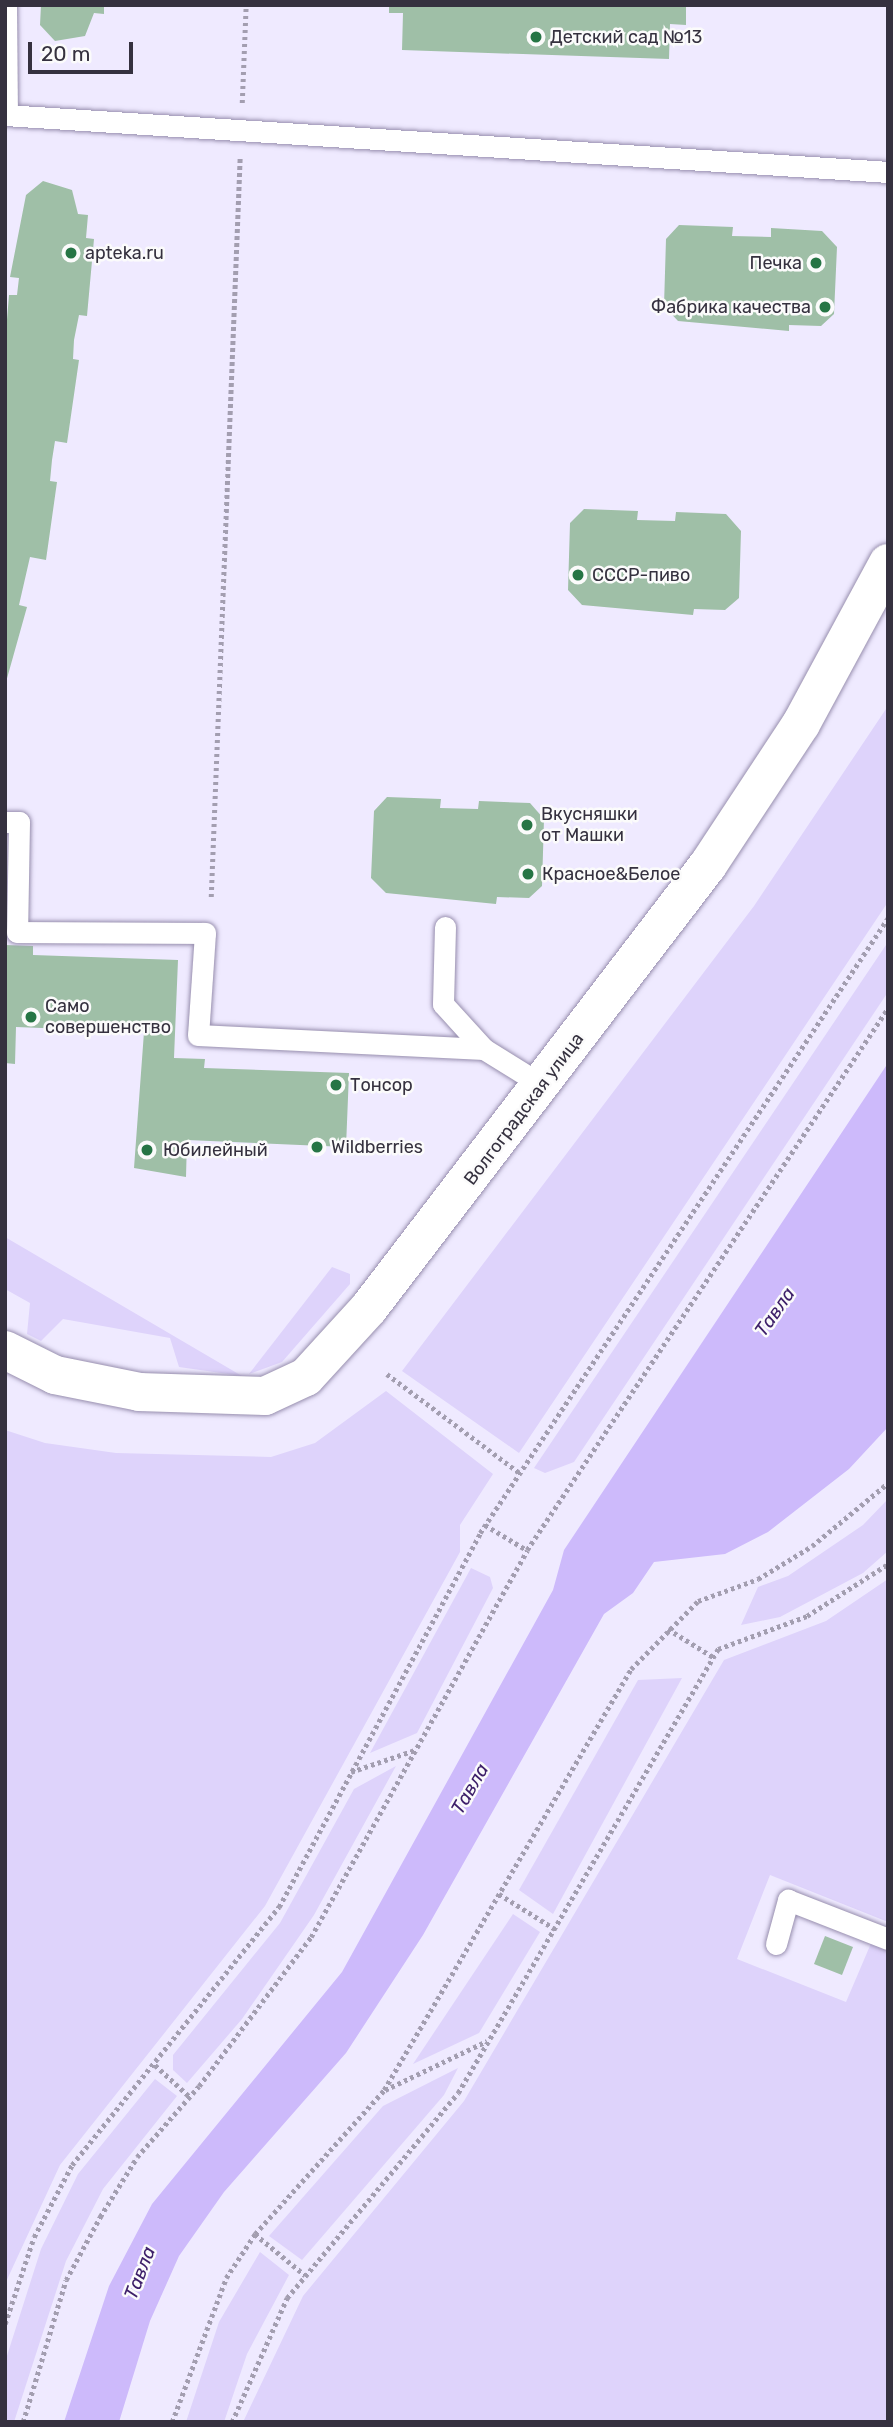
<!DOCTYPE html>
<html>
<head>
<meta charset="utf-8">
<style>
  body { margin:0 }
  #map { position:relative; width:893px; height:2427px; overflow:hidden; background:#efeaff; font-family:Rubik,sans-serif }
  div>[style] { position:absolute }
  .green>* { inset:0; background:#ded3fb }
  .water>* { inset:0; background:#cdbafb }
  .building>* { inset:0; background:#9fbfa7 }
  .path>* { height:4.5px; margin-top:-2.25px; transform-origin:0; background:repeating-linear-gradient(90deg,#a39eb0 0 3.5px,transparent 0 7px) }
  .roads { filter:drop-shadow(0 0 2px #978eae) drop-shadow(0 0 2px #978eae) }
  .lane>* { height:21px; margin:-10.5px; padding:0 10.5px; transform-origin:10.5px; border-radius:10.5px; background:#fff }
  .street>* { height:38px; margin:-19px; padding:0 19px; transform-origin:19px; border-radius:19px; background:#fff }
  .dots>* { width:19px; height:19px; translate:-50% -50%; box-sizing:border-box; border:4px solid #fbfbfb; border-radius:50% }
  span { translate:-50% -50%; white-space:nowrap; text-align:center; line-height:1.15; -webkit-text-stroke:5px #fbfbfb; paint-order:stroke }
  .poi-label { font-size:18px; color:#35313f }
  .left { translate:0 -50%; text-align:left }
  .right { translate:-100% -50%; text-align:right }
  .street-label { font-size:18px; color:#35313f }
  .water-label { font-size:19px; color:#3e206a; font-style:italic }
  .frame { position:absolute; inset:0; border:7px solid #35313f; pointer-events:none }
  .scale { position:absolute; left:28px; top:42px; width:105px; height:32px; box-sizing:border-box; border:4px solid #35313f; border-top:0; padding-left:9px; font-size:21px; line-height:24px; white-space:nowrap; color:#35313f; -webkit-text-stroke:5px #fbfbfb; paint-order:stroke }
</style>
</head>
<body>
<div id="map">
  <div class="green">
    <i style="clip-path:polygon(888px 706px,888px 902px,519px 1453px,402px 1371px,754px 906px)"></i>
    <i style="clip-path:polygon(888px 942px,888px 992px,574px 1462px,545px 1473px,534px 1468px)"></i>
    <i style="clip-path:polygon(5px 1237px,242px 1376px,179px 1367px,170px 1338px,63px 1319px,41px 1341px,27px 1334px,30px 1303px,5px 1289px)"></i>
    <i style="clip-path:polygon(332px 1267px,350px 1274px,350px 1284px,282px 1362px,249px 1374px)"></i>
    <i style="clip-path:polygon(386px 1391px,493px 1474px,460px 1525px,460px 1552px,265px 1906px,60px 2165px,5px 2284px,5px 1430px,45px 1443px,116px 1453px,271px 1457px,315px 1443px)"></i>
    <i style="clip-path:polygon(888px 1499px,888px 1551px,863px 1573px,780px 1617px,741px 1625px,758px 1587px,788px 1576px,863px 1525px)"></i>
    <i style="clip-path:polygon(471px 1568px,490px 1577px,493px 1588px,417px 1733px,370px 1753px)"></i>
    <i style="clip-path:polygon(888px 1579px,888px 1922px,770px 1875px,737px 1959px,846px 2002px,872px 1941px,888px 1947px,888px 2422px,243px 2422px,303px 2296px,464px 2101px,724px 1660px,826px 1621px)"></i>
    <i style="clip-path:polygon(682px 1678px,553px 1914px,519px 1890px,638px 1680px)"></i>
    <i style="clip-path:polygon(396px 1766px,314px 1915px,242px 2019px,187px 2083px,173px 2070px,173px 2055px,280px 1923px,354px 1789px)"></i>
    <i style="clip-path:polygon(513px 1914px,540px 1932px,479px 2033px,413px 2064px)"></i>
    <i style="clip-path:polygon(458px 2068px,444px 2095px,302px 2260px,269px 2236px,383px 2106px)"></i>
    <i style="clip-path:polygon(155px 2079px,177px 2096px,103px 2189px,66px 2261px,14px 2422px,5px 2422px,5px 2362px,41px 2249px,78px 2174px)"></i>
    <i style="clip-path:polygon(260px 2252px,289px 2275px,247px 2354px,224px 2422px,186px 2422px,219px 2322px)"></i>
  </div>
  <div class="water">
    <i style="clip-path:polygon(888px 1063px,888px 1427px,849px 1469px,768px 1532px,725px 1554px,654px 1562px,633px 1593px,604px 1614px,423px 1935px,346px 2053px,224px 2192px,179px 2256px,150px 2321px,119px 2422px,64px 2422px,109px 2286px,152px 2204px,342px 1972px,553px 1590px,564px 1550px)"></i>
  </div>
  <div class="building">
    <i style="clip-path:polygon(41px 5px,104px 5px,104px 14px,94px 13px,85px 36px,55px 41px,40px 25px)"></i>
    <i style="clip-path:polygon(389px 5px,686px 5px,686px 25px,670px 24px,669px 59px,402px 50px,403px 13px,389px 13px)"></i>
    <i style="clip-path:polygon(43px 181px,72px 190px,78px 214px,88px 215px,86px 238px,94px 239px,87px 316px,79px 315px,74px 340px,73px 359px,79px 360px,67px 443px,55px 441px,52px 460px,50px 481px,57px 482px,46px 560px,30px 557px,19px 605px,27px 607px,6px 682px,5px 344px,9px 295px,17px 295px,19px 278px,10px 277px,26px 195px)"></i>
    <i style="clip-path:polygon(679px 225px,733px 227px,732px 236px,771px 237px,771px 228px,822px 231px,837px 247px,834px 314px,821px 326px,789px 325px,789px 331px,678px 321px,664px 306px,666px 239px)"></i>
    <i style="clip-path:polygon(584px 509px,638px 511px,637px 520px,675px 521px,676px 512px,726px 514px,741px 531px,739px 598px,725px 610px,694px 609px,693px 615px,582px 605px,568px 590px,570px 523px)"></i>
    <i style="clip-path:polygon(387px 797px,441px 799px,440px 808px,478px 809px,479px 801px,530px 803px,544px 819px,542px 886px,529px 898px,497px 897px,496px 904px,386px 893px,371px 878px,374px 811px)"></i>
    <i style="clip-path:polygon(5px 945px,33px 946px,33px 955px,178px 960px,174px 1058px,205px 1059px,204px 1068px,349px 1073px,346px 1147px,187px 1140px,186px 1177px,134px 1168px,144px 1032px,16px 1027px,15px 1064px,5px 1063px)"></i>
    <i style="clip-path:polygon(825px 1936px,853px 1947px,842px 1975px,814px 1964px)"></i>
  </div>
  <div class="path">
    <i style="left:242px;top:103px;width:98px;rotate:-87.7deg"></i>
    <i style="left:211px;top:897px;width:741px;rotate:-87.76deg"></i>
    <i style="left:387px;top:1374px;width:166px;rotate:36.7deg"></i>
    <i style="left:485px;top:1525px;width:49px;rotate:30.8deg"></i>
    <i style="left:668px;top:1629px;width:53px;rotate:31.9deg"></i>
    <i style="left:351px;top:1772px;width:68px;rotate:-19deg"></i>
    <i style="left:499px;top:1894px;width:66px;rotate:32deg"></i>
    <i style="left:155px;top:2065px;width:47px;rotate:42.4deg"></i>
    <i style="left:385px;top:2090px;width:113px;rotate:-25.7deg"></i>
    <i style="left:255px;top:2234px;width:65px;rotate:39.4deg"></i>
    <i style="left:5px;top:2324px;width:92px;rotate:-71.6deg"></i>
    <i style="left:34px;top:2237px;width:81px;rotate:-62.2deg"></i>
    <i style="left:72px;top:2165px;width:331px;rotate:-51.3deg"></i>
    <i style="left:279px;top:1907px;width:425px;rotate:-61.7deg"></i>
    <i style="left:480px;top:1533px;width:738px;rotate:-56.44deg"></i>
    <i style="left:23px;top:2422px;width:148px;rotate:-73.2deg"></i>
    <i style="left:66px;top:2280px;width:72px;rotate:-61.6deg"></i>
    <i style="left:100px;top:2217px;width:70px;rotate:-58.3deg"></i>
    <i style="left:137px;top:2157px;width:94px;rotate:-48.9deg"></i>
    <i style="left:199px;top:2086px;width:186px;rotate:-53.1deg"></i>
    <i style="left:311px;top:1937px;width:443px;rotate:-60.8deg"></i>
    <i style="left:527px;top:1550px;width:651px;rotate:-56.33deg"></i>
    <i style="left:172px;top:2422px;width:154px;rotate:-69.4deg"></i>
    <i style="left:226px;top:2278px;width:53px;rotate:-56.6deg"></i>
    <i style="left:255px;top:2234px;width:193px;rotate:-48.1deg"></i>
    <i style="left:384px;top:2090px;width:488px;rotate:-59.6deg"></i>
    <i style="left:631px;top:1669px;width:95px;rotate:-45.4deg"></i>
    <i style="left:698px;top:1601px;width:64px;rotate:-20.1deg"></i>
    <i style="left:758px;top:1579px;width:63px;rotate:-31.4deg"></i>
    <i style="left:812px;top:1546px;width:99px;rotate:-39.7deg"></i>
    <i style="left:232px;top:2422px;width:136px;rotate:-66.1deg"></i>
    <i style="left:287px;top:2298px;width:267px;rotate:-50.2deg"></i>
    <i style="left:458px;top:2093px;width:515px;rotate:-59.65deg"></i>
    <i style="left:718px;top:1649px;width:95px;rotate:-20.3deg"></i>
    <i style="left:807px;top:1616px;width:96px;rotate:-32.7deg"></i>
  </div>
  <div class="roads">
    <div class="lane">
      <i style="left:6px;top:5px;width:110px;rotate:89.5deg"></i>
      <i style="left:5px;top:115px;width:885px;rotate:3.69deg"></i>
      <i style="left:5px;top:822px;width:14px"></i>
      <i style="left:19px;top:822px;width:110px;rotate:91deg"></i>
      <i style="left:17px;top:932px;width:188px;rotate:0.3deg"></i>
      <i style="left:205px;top:933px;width:102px;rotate:93.9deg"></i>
      <i style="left:198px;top:1035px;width:286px;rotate:2.8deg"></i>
      <i style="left:484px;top:1049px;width:68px;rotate:31.8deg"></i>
      <i style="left:445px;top:927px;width:77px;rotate:91.5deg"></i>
      <i style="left:443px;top:1004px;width:61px;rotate:47.7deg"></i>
      <i style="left:776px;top:1944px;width:46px;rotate:-74.7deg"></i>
      <i style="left:788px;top:1900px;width:107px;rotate:21.3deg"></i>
    </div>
    <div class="street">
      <i style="left:5px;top:1350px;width:56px;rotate:26.6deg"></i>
      <i style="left:55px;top:1375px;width:86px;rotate:11.4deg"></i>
      <i style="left:139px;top:1392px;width:126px;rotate:1.8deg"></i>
      <i style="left:265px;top:1396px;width:45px;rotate:-24.9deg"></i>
      <i style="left:306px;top:1377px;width:93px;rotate:-47.6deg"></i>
      <i style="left:369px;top:1308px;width:558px;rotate:-52.58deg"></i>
      <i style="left:708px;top:865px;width:169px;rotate:-56.6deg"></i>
      <i style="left:801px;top:724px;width:183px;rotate:-61.6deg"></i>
    </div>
  </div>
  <div class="dots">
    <i style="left:536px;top:37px;background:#267545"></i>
    <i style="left:71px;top:253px;background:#267545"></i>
    <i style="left:816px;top:263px;background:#267545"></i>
    <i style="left:825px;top:307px;background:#267545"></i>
    <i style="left:578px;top:575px;background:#267545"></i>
    <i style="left:527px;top:825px;background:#267545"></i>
    <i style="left:528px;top:874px;background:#267545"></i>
    <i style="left:31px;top:1017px;background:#267545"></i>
    <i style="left:336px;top:1085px;background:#267545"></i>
    <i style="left:317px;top:1147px;background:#267545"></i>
    <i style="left:147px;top:1150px;background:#267545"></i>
  </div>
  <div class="poi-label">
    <span class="left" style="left:550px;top:37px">Детский сад №13</span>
    <span class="left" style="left:85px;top:253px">apteka.ru</span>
    <span class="right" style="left:802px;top:263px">Печка</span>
    <span class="right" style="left:811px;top:307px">Фабрика качества</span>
    <span class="left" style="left:592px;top:575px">СССР-пиво</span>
    <span class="left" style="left:541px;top:825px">Вкусняшки<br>от Машки</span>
    <span class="left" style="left:542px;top:874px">Красное&amp;Белое</span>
    <span class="left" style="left:45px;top:1017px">Само<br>совершенство</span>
    <span class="left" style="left:350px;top:1085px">Тонсор</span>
    <span class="left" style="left:331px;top:1147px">Wildberries</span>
    <span class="left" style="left:163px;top:1150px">Юбилейный</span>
  </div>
  <div class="street-label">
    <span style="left:524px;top:1109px;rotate:-53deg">Волгоградская улица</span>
  </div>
  <div class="water-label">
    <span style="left:775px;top:1312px;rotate:-55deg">Тавла</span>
    <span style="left:470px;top:1789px;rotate:-60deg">Тавла</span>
    <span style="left:140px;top:2273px;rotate:-69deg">Тавла</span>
  </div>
  <div class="frame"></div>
  <div class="scale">20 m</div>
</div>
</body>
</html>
